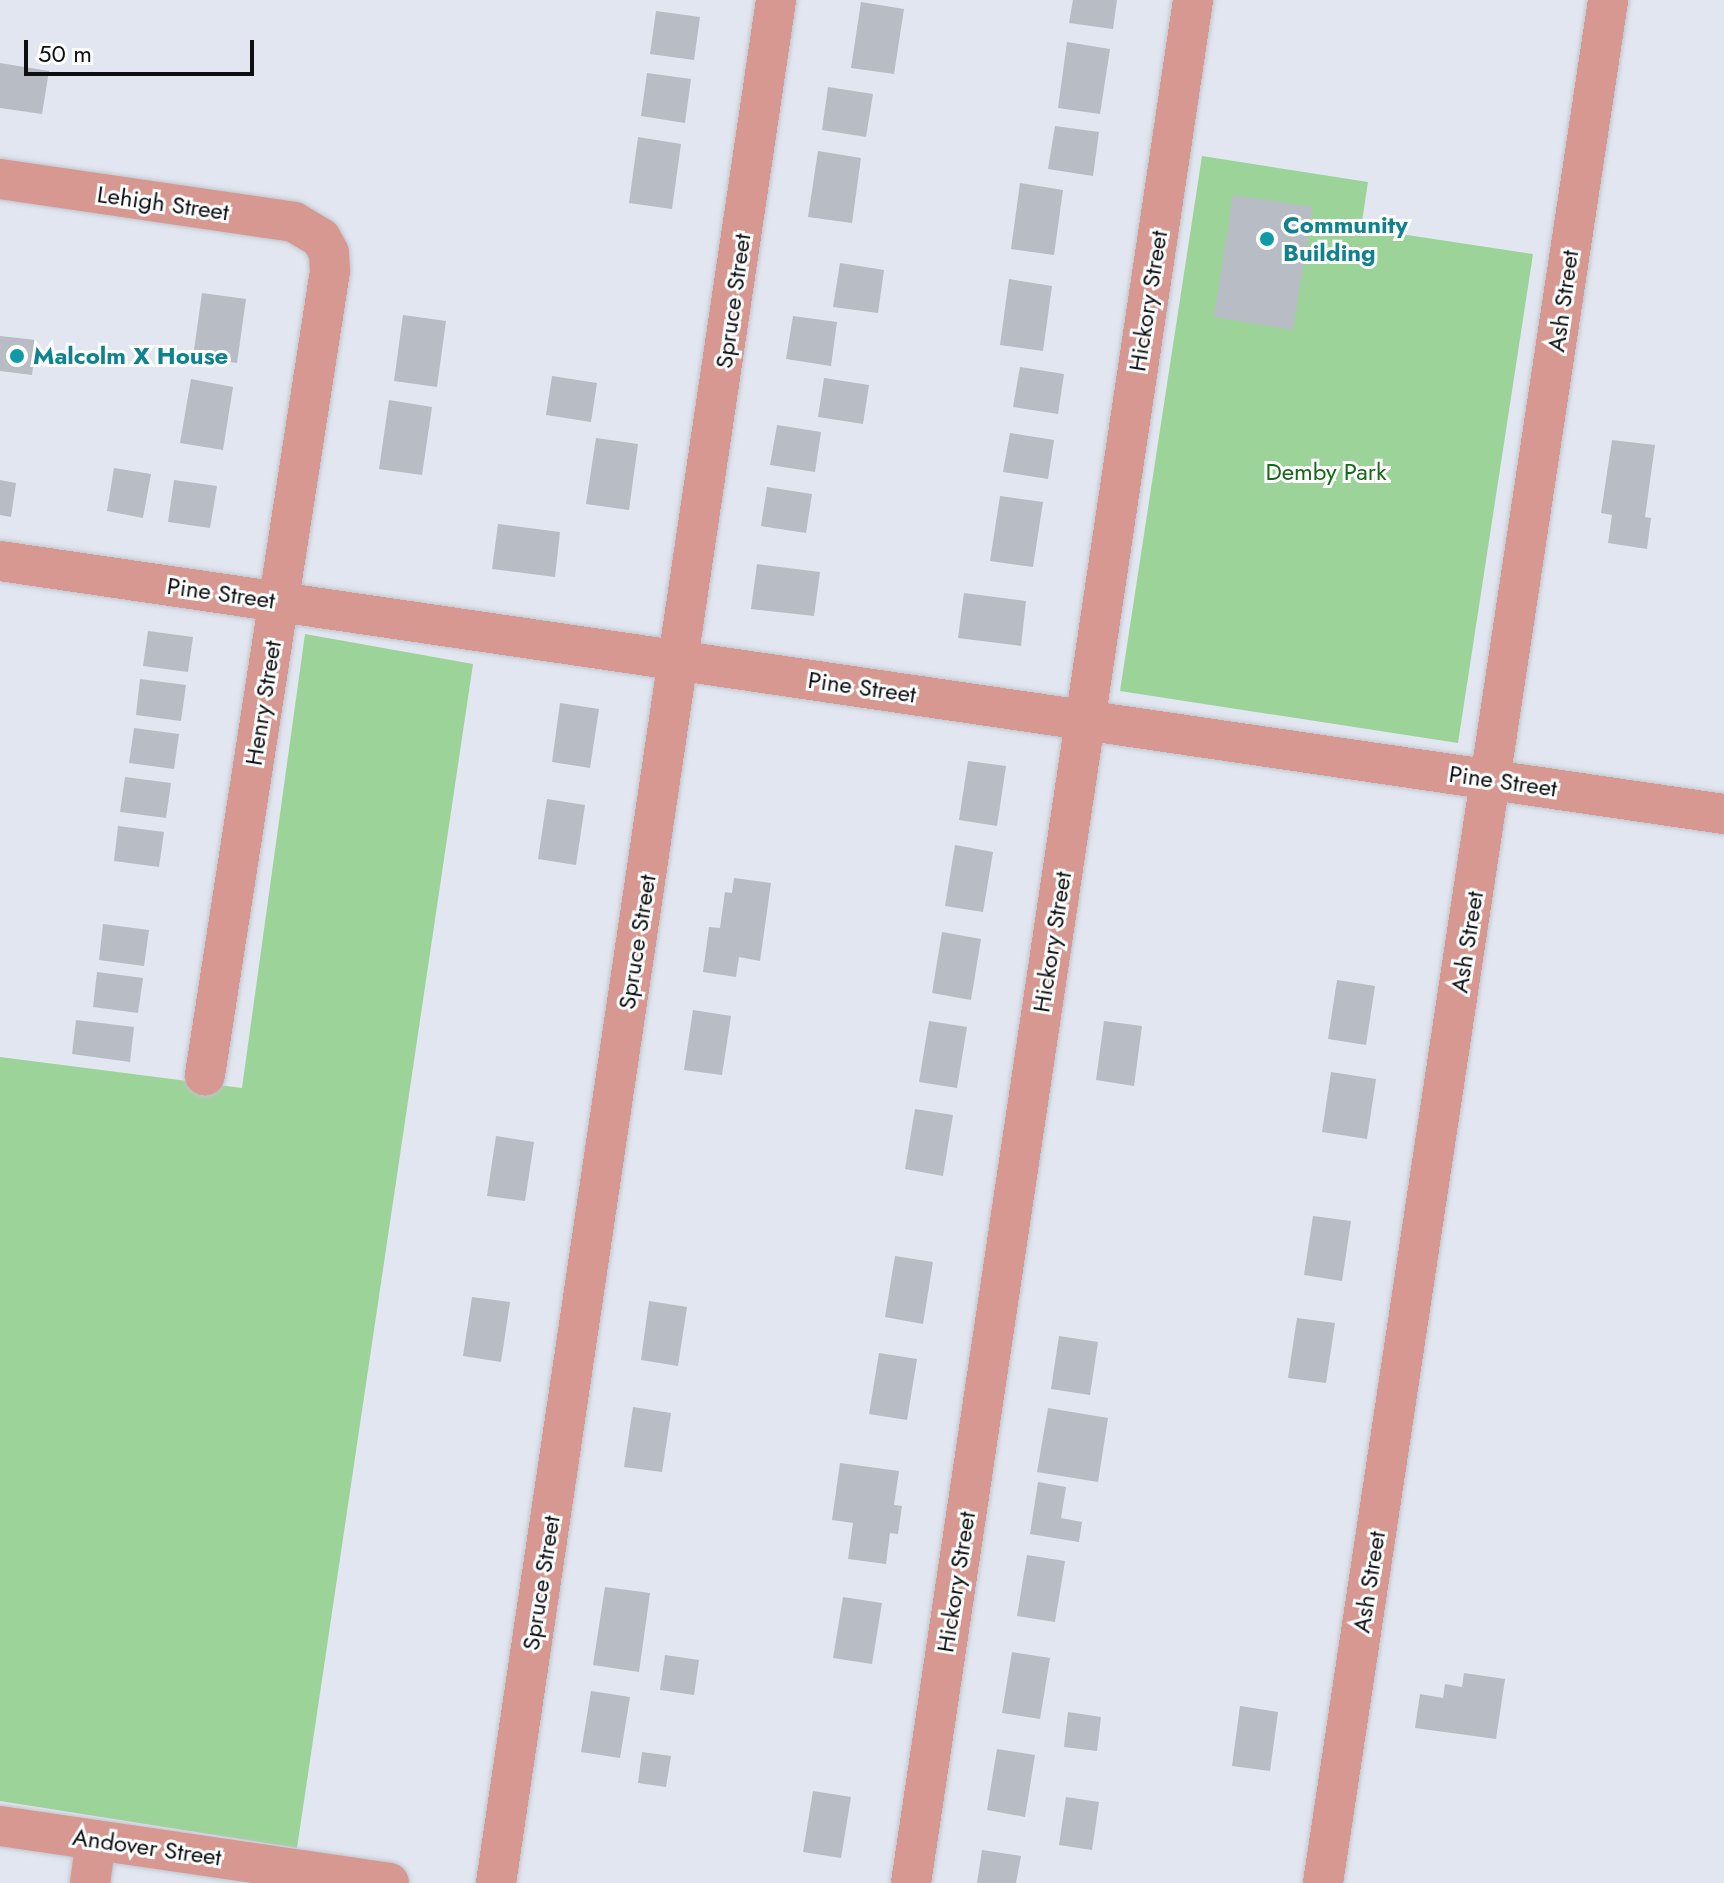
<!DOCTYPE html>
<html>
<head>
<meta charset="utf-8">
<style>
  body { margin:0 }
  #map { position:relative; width:1724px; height:1883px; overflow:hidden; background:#e2e6f0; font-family:Jost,sans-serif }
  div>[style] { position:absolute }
  .green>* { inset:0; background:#9cd399 }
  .building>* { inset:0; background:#b7bcc5 }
  .roads { filter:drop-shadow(0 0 2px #c0c4cc) drop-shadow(0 0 2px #c0c4cc) }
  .minor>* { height:40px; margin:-20px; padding:0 20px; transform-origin:20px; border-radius:20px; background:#d69890 }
  .dots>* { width:22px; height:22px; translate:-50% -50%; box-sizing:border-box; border:4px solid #fff; border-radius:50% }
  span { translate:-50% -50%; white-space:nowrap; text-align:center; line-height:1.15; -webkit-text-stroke:6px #fff; paint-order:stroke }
  .street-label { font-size:24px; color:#0d0f12 }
  .culture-label { font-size:24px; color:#0d838f; font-weight:700 }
  .left { translate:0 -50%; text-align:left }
  .park-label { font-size:24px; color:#136917 }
  .scale { position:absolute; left:24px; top:40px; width:230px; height:36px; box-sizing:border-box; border:4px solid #0d0f12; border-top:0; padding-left:10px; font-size:24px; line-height:28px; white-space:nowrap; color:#0d0f12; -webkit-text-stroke:6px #fff; paint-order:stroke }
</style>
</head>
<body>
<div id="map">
  <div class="green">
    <i style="clip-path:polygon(1202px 156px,1368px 182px,1361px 228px,1533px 254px,1458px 743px,1120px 691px)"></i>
    <i style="clip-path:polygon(305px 634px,473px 664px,297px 1848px,0 1801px,0 1057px,242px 1088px)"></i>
  </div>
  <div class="building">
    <i style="clip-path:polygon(1073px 0,1117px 0,1113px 29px,1069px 23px)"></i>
    <i style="clip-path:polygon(861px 2px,904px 9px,894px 74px,851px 68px)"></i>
    <i style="clip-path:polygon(656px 11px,700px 17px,694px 60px,650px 54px)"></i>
    <i style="clip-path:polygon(1067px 42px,1110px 49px,1100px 114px,1058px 108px)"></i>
    <i style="clip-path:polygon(0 63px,49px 71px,42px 114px,0 108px)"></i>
    <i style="clip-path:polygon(647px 73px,691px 79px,685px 123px,641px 116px)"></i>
    <i style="clip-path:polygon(828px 87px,873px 94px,866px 137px,822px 130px)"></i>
    <i style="clip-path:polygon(1055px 126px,1099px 132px,1093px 176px,1048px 169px)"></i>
    <i style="clip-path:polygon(638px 137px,681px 144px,672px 209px,629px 203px)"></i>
    <i style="clip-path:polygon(818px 151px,861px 158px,852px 223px,808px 217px)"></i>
    <i style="clip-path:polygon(1020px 183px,1063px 190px,1054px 255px,1011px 249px)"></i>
    <i style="clip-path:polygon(1233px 195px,1313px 207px,1293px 330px,1214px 317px)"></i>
    <i style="clip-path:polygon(840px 263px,884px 270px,878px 313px,833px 307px)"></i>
    <i style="clip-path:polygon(1009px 279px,1052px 286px,1043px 351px,1000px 345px)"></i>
    <i style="clip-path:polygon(202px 293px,246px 299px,237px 363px,193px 357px)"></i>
    <i style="clip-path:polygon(403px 315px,446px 321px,437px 387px,394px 381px)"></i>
    <i style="clip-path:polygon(793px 316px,837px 322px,831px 366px,786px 359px)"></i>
    <i style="clip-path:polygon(0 336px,36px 340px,32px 375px,0 371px)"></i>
    <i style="clip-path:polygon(1020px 367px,1064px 374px,1058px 414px,1013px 407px)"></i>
    <i style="clip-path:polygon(552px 376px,597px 383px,591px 422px,546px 415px)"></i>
    <i style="clip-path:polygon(824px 378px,869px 385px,863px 424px,818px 417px)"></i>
    <i style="clip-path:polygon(191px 379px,233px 387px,223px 450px,180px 443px)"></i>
    <i style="clip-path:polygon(389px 400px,432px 407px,422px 475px,379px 469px)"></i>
    <i style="clip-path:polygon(777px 425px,821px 432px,815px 472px,770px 465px)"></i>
    <i style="clip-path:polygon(1010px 433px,1054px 440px,1048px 479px,1003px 472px)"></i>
    <i style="clip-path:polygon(596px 438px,638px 444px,629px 510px,586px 504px)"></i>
    <i style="clip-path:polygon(1612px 440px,1655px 445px,1645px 517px,1651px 518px,1647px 549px,1608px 543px,1612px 515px,1601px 513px)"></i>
    <i style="clip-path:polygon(114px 468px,151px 474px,143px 518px,107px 511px)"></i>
    <i style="clip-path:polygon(0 480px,16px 483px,11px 517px,0 515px)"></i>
    <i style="clip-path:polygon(174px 480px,217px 486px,210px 528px,168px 522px)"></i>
    <i style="clip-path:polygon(767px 487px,812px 494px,806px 533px,761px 526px)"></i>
    <i style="clip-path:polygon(1000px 496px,1043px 502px,1033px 567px,990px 561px)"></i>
    <i style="clip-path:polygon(498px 524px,560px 532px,555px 577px,492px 569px)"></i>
    <i style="clip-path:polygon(757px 564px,820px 572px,814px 616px,751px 609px)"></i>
    <i style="clip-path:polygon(964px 593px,1026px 601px,1021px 646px,958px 638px)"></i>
    <i style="clip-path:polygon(148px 631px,193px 637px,188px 672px,143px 666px)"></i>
    <i style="clip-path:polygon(140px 679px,186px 685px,181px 721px,136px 715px)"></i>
    <i style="clip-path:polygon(560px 703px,599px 709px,590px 768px,552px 762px)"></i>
    <i style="clip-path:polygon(134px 728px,179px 734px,174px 769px,129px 763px)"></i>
    <i style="clip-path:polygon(968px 761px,1006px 766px,997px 826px,959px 820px)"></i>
    <i style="clip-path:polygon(125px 777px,171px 783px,166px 818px,120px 812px)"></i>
    <i style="clip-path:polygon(547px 799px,585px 805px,576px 865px,538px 859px)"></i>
    <i style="clip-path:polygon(118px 826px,164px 832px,159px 867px,114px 861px)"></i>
    <i style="clip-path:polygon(955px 845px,993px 852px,983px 912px,945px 906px)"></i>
    <i style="clip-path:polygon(734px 878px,771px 883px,760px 961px,739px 957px,736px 977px,703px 972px,709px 927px,720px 928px,725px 892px,732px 893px)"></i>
    <i style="clip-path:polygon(103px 924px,149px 930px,144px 966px,99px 960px)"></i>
    <i style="clip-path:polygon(942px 932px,981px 939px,971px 1000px,932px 993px)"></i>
    <i style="clip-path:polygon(97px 972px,143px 978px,138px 1013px,93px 1007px)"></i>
    <i style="clip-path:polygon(1337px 980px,1375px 986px,1366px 1045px,1328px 1039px)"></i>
    <i style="clip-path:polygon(693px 1010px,731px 1016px,722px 1075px,684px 1070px)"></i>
    <i style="clip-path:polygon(76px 1020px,134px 1027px,130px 1062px,72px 1054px)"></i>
    <i style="clip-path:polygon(929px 1021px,967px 1027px,957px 1088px,919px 1082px)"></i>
    <i style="clip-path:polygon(1104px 1021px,1142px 1026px,1134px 1086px,1096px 1080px)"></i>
    <i style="clip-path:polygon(1331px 1072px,1376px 1079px,1367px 1139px,1322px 1132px)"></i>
    <i style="clip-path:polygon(915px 1109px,953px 1115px,943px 1176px,905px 1169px)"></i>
    <i style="clip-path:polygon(496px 1136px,534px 1142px,525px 1201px,487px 1196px)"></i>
    <i style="clip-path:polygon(1313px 1216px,1351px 1221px,1342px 1281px,1304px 1275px)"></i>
    <i style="clip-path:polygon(895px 1256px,933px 1262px,923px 1324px,885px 1317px)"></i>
    <i style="clip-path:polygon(472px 1297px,510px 1302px,501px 1362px,463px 1356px)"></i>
    <i style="clip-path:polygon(649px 1301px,687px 1307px,678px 1366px,641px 1360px)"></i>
    <i style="clip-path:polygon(1297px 1318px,1335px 1323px,1326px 1383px,1288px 1378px)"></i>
    <i style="clip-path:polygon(1059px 1336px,1098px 1342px,1090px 1395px,1051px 1389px)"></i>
    <i style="clip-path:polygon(879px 1353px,917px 1359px,907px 1420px,869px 1414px)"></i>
    <i style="clip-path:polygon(633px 1407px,671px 1413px,662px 1472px,624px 1467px)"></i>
    <i style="clip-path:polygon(1048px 1408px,1108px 1418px,1098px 1482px,1037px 1472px)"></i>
    <i style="clip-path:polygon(840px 1463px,899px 1471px,894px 1505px,902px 1506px,898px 1534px,890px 1533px,886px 1564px,848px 1559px,853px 1523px,832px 1520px)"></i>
    <i style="clip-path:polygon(1038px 1482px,1066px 1487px,1061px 1518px,1082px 1522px,1079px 1542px,1030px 1534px)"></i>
    <i style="clip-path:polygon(1027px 1555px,1065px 1561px,1055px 1622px,1017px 1616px)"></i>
    <i style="clip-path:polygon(605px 1587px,650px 1593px,639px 1672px,593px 1665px)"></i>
    <i style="clip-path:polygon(843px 1597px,882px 1603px,872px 1664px,833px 1658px)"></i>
    <i style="clip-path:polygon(1012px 1652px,1050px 1658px,1040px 1719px,1002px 1713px)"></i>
    <i style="clip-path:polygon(665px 1655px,699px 1660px,694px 1695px,660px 1690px)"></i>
    <i style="clip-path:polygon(1464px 1673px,1505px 1679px,1496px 1739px,1415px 1728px,1420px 1694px,1443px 1698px,1445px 1684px,1462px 1687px)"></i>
    <i style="clip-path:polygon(591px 1691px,630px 1697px,620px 1758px,581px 1752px)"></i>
    <i style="clip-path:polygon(1240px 1706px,1278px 1712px,1270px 1771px,1232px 1766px)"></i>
    <i style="clip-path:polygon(1068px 1712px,1101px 1717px,1097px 1751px,1064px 1747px)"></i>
    <i style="clip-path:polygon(997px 1749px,1035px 1755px,1025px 1817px,987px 1810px)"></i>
    <i style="clip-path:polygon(642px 1752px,671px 1756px,666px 1787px,638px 1783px)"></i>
    <i style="clip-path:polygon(813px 1791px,851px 1797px,841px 1858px,803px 1852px)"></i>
    <i style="clip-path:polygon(1066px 1797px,1099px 1802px,1092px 1850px,1059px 1845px)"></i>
    <i style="clip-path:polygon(982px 1850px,1021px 1856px,1016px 1883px,977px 1883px)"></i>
  </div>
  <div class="roads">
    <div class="minor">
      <i style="left:0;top:179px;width:297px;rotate:8.3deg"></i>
      <i style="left:294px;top:222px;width:31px;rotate:31deg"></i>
      <i style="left:321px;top:238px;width:17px;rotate:62deg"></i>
      <i style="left:329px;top:253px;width:18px;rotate:87deg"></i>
      <i style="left:330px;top:271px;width:814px;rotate:98.84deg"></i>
      <i style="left:0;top:561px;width:1742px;rotate:8.35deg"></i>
      <i style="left:0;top:1826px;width:393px;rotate:8.3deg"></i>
      <i style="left:90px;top:1883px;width:43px;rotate:-82.1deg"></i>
      <i style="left:496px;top:1883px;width:1904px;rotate:-81.54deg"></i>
      <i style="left:911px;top:1883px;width:1904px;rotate:-81.48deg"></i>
      <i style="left:1323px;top:1883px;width:1904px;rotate:-81.39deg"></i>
    </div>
  </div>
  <div class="dots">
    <i style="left:1267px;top:239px;background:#0f9aa8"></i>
    <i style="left:17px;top:356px;background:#0f9aa8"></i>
  </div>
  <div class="street-label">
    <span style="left:163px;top:203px;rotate:8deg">Lehigh Street</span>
    <span style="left:733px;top:301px;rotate:-82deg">Spruce Street</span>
    <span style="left:1148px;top:301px;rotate:-81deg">Hickory Street</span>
    <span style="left:1563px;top:301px;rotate:-82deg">Ash Street</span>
    <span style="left:221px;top:593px;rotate:8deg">Pine Street</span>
    <span style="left:862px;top:687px;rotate:8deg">Pine Street</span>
    <span style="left:263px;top:703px;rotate:-81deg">Henry Street</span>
    <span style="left:1503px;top:781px;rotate:8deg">Pine Street</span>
    <span style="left:637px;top:942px;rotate:-81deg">Spruce Street</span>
    <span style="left:1052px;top:942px;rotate:-81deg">Hickory Street</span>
    <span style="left:1467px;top:942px;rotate:-81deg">Ash Street</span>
    <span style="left:956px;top:1582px;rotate:-81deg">Hickory Street</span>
    <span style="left:1369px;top:1582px;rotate:-81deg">Ash Street</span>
    <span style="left:541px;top:1583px;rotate:-81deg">Spruce Street</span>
    <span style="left:147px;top:1847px;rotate:8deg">Andover Street</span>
  </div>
  <div class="culture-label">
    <span class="left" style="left:1283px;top:239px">Community<br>Building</span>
    <span class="left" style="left:33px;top:356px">Malcolm X House</span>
  </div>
  <div class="park-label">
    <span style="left:1326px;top:472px">Demby Park</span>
  </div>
  <div class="scale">50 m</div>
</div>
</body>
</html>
